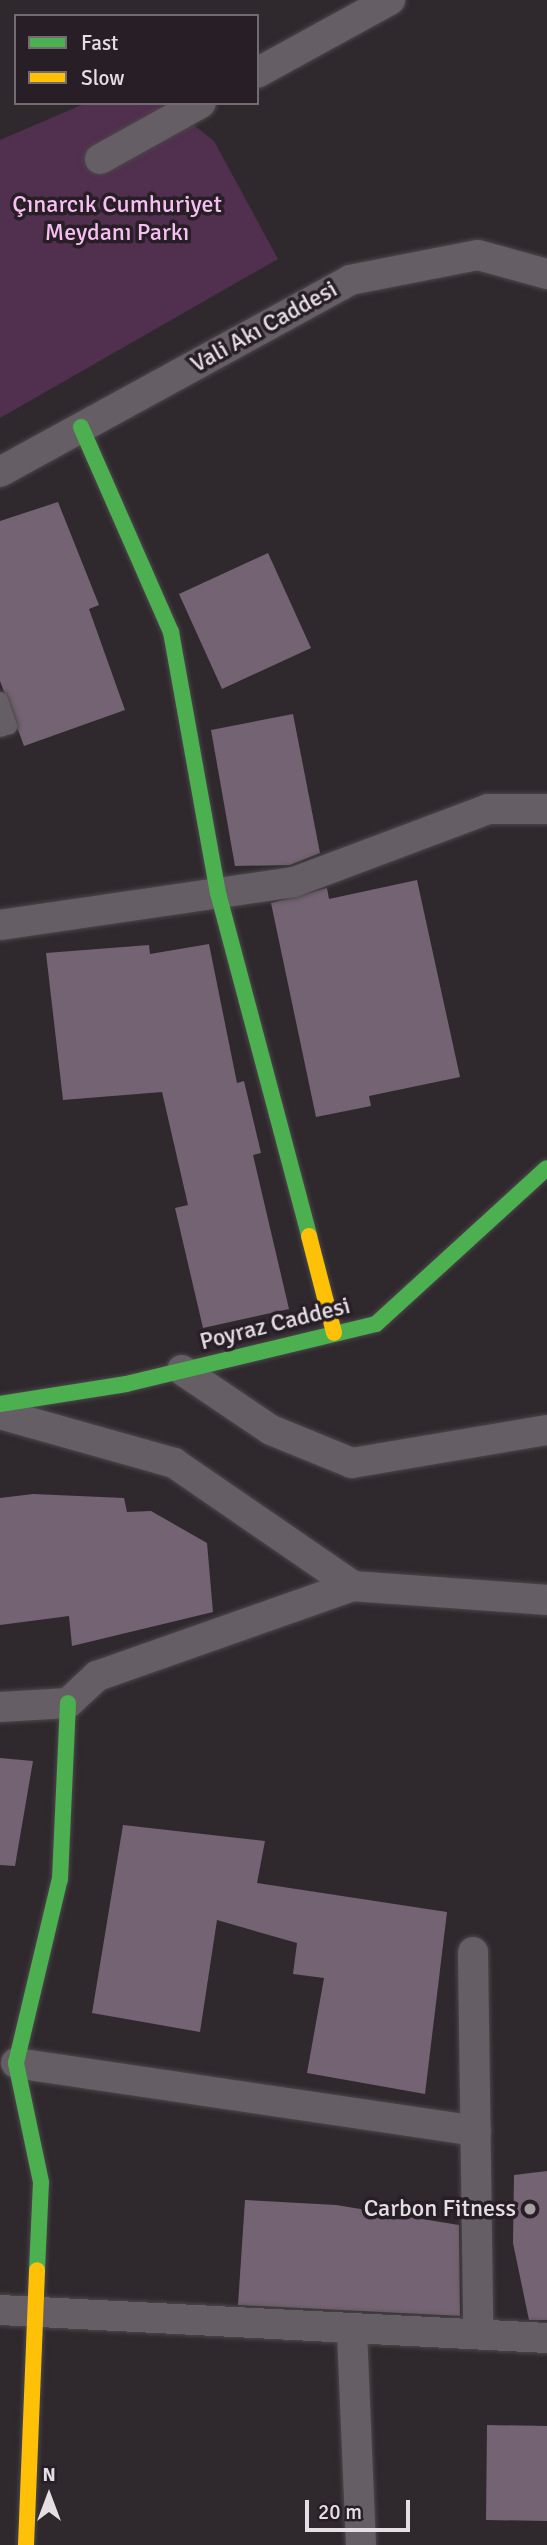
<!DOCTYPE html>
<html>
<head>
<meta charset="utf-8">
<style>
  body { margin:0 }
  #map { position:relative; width:547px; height:2545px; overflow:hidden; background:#2f292e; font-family:Signika,sans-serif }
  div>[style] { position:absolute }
  .green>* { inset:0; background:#512f4e }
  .building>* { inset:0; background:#746372 }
  .roads { filter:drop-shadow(0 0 2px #4b474a) drop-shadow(0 0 2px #4b474a) }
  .lane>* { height:16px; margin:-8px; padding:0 8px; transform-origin:8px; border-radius:8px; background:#665e65 }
  .street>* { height:30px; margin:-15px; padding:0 15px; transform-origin:15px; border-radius:15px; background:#665e65 }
  .fast>* { height:16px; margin:-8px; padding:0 8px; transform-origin:8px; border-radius:8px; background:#4caf50 }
  .slow>* { height:16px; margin:-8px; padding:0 8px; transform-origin:8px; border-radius:8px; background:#ffc107 }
  .dots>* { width:19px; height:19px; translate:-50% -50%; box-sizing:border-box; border:4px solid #271e26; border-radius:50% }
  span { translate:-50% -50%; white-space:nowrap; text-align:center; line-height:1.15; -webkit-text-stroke:7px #271e26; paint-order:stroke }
  .park-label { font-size:24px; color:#f7bff1 }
  .street-label { font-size:24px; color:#e5dfe4 }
  .poi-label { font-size:24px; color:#e5dfe4 }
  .right { translate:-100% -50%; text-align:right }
  .legend { position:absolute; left:14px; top:14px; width:245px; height:91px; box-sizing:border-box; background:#271e26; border:2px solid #736b72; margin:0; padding:9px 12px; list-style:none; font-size:21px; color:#e5dfe4 }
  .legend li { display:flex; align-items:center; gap:14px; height:35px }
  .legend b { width:35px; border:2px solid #736b72 }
  .north { position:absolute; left:14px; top:2461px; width:70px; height:70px; -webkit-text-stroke:5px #271e26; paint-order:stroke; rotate:0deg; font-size:19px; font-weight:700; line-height:28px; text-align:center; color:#e5dfe4 }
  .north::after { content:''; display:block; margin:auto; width:24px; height:32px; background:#e5dfe4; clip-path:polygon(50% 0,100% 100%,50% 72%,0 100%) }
  .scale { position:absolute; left:305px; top:2500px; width:105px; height:32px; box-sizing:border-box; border:4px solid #e5dfe4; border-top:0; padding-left:9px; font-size:21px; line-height:24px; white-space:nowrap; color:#e5dfe4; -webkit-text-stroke:5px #271e26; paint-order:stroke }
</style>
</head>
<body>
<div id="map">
  <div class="green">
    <i style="clip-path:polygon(86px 103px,166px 103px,214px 141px,278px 259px,0 418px,0 140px)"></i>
  </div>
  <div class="building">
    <i style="clip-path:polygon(58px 502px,99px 605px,89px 609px,125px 710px,24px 746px,0 681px,0 521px)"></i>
    <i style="clip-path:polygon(268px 553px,311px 648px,222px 689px,179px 594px)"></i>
    <i style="clip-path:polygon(293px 714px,320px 853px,290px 865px,235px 866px,211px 730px)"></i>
    <i style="clip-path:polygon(417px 880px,460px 1077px,369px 1096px,371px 1106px,316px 1117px,271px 903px,327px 888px,329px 899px)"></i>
    <i style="clip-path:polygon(209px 944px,237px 1083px,244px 1081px,261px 1153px,253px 1155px,289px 1309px,203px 1328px,175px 1208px,188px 1205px,162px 1092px,63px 1100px,46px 953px,149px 945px,150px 954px)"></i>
    <i style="clip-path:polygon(33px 1494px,124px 1498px,127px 1512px,151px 1511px,207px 1543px,213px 1612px,72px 1646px,69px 1616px,0 1625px,0 1498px)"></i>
    <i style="clip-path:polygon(0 1758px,33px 1761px,15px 1866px,0 1865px)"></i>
    <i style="clip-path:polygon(123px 1825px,265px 1841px,257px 1883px,447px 1912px,425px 2094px,307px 2073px,324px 1978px,293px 1974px,297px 1943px,217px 1920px,200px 2032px,92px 2013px)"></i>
    <i style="clip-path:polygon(547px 2171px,547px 2320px,529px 2320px,513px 2243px,514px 2175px)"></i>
    <i style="clip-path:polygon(245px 2200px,336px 2205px,459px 2225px,460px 2316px,238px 2305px)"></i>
    <i style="clip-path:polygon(487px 2425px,547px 2426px,547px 2521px,486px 2520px)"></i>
  </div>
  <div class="roads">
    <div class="lane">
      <i style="left:0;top:700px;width:28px;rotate:71deg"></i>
      <i style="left:9px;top:726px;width:9px;rotate:162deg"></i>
    </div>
    <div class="street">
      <i style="left:257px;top:73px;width:152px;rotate:-28.8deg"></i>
      <i style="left:100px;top:159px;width:115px;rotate:-29deg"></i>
      <i style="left:0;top:472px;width:399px;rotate:-28.7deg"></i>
      <i style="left:350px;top:280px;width:130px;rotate:-11.1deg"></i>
      <i style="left:478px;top:255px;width:72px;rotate:15.4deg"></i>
      <i style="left:0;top:925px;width:297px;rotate:-8.3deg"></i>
      <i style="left:294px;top:882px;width:207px;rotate:-20.6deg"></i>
      <i style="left:488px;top:809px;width:59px"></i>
      <i style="left:182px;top:1370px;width:107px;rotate:34deg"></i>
      <i style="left:271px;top:1430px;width:87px;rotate:22.2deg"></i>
      <i style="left:352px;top:1463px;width:198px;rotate:-9.6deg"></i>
      <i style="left:0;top:1414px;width:181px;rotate:15.7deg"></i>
      <i style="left:174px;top:1463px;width:217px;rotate:34.5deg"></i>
      <i style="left:353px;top:1586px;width:195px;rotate:4.1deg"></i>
      <i style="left:0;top:1707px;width:68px;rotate:-3.4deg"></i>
      <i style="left:68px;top:1703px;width:40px;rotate:-43deg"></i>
      <i style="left:97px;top:1676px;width:271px;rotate:-19.4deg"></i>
      <i style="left:473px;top:1952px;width:381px;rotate:89.2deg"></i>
      <i style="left:16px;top:2063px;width:465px;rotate:8.4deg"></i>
      <i style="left:0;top:2310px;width:548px;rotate:2.93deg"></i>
      <i style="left:352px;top:2331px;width:214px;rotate:87.6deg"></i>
    </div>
    <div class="fast">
      <i style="left:81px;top:427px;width:224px;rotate:66.3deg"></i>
      <i style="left:171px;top:632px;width:265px;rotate:79.8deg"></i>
      <i style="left:218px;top:893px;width:355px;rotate:75.1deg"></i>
      <i style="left:0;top:1404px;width:128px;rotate:-9deg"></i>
      <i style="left:126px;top:1384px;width:257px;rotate:-13.5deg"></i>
      <i style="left:376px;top:1324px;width:231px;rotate:-42.4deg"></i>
      <i style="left:37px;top:2270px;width:88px;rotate:-87.4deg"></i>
      <i style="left:41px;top:2182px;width:122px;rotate:-101.9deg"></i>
      <i style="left:16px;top:2063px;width:189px;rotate:-76.6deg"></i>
      <i style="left:60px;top:1879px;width:176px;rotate:-87.4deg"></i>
    </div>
    <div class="slow">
      <i style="left:309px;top:1236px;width:100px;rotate:75.5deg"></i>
      <i style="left:26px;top:2545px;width:275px;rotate:-87.7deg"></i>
    </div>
  </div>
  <div class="dots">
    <i style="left:530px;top:2209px;background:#a59fa4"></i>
  </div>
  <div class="park-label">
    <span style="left:117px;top:219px">Çınarcık Cumhuriyet<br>Meydanı Parkı</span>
  </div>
  <div class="street-label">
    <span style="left:264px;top:327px;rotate:-29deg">Vali Akı Caddesi</span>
    <span style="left:275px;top:1324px;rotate:-14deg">Poyraz Caddesi</span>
  </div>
  <div class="poi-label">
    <span class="right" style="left:516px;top:2209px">Carbon Fitness</span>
  </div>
  <ul class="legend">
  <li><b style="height:9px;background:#4caf50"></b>Fast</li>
  <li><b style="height:9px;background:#ffc107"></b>Slow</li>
  </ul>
  <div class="north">N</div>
  <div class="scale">20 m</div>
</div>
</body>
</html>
